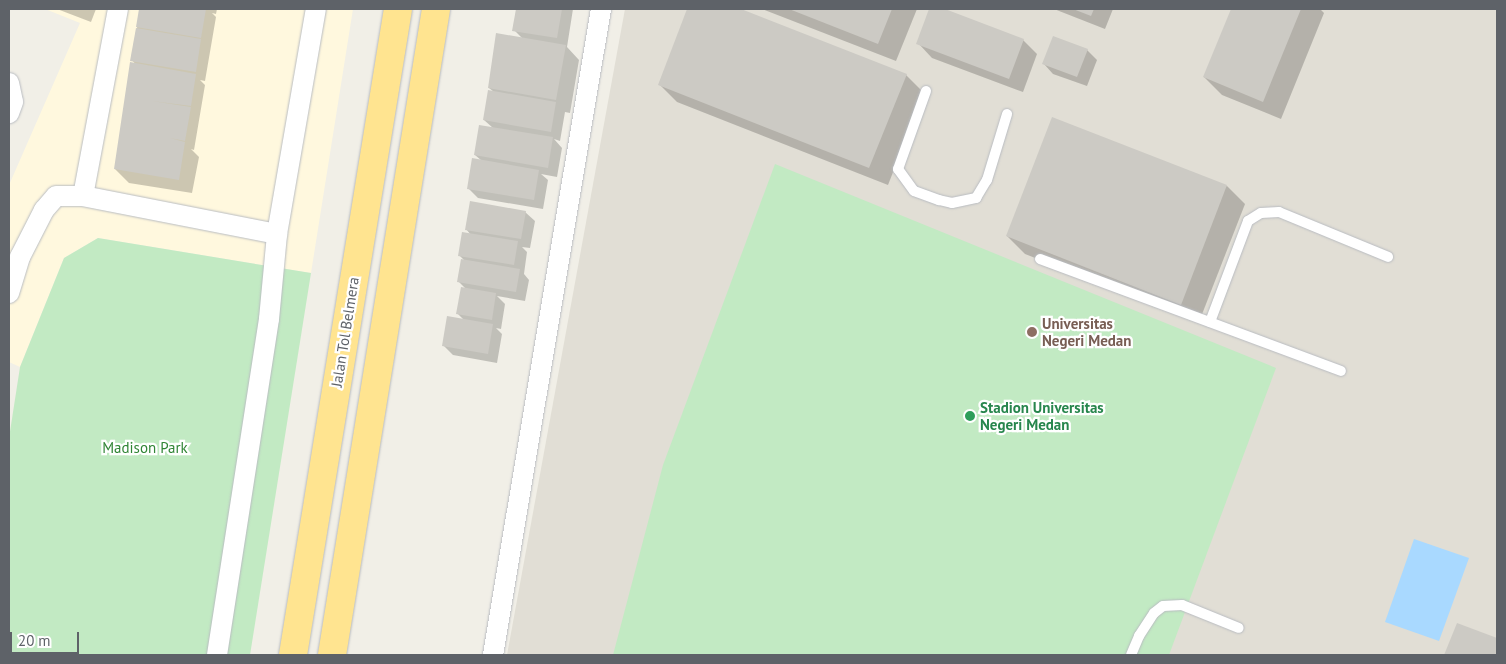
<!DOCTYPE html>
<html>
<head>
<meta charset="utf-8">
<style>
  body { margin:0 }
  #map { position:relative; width:1506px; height:664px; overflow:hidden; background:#f1efe7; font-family:"PT Sans",sans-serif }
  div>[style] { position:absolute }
  .commercial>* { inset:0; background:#fff8de }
  .education>* { inset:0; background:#e1ded5 }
  .green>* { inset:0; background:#c2eac3 }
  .water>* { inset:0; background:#a9d9ff }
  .shadow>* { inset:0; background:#0003 }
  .building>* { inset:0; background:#cccac4 }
  .roads { filter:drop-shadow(0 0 1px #b9bcc1) drop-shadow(0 0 1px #b9bcc1) }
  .service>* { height:10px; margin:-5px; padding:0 5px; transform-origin:5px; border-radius:5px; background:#fff }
  .minor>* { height:20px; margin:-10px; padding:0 10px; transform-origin:10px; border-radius:10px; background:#fff }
  .motorway>* { height:28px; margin:-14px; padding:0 14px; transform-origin:14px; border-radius:14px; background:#ffe490 }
  .dots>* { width:14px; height:14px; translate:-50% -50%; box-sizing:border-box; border:2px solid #fff; border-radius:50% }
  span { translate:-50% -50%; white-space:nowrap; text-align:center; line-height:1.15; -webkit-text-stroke:4.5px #fff; paint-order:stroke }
  .education-label { font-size:15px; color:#785e54; font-weight:700 }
  .left { translate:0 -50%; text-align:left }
  .street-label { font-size:15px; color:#5e6268 }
  .leisure-label { font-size:15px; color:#27864d; font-weight:700 }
  .park-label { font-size:15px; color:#308535 }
  .frame { position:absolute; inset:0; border:10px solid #5e6268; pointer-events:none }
  .scale { position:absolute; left:10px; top:632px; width:69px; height:22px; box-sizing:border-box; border:2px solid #5e6268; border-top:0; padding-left:6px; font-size:15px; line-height:18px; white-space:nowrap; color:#5e6268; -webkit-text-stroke:4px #fff; paint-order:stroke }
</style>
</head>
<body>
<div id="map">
  <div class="commercial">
    <i style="clip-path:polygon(45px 9px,353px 9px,311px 273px,98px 238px,64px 258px,20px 367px,9px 362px,9px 185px,80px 23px)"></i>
  </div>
  <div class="education">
    <i style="clip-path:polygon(625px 9px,1497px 9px,1497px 655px,507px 655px)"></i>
  </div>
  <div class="green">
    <i style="clip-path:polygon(775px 164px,1276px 368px,1169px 655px,613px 655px,663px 465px)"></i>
    <i style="clip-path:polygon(98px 238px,311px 273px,250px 655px,9px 655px,9px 438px,20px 367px,64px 258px)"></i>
  </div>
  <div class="water">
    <i style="clip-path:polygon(1414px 539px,1469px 558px,1439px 641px,1385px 622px)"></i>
  </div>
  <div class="shadow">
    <i style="clip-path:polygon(57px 9px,96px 9px,91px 22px)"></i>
    <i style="clip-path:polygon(140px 9px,217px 9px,216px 14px,212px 13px,216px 17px,205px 81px,200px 80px,205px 85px,194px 150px,191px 149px,199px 157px,192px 193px,129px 183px,115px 169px,136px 65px,132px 60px)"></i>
    <i style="clip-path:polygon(517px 9px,573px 9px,567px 47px,579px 60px,570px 113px,565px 112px,560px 141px,554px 139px,562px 148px,557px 177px,541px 174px,548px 180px,543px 209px,478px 198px,469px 189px,482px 161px,475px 155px,493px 128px,484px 120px,494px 92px,489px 88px,522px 38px,514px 30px)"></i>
    <i style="clip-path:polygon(689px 9px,738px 9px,906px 75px,924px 93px,888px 185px,677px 102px,659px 84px)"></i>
    <i style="clip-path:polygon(762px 9px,917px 9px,896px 61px)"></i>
    <i style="clip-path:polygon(931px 9px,942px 9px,1023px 40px,1037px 54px,1023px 92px,932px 58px,918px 43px)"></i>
    <i style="clip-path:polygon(1054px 9px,1113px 9px,1105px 29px)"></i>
    <i style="clip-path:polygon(1233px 9px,1320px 9px,1324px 13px,1281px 119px,1222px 95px,1204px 77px)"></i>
    <i style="clip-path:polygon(1087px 50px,1097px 60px,1087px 86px,1053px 74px,1044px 64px)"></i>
    <i style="clip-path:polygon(1227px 186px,1245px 204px,1199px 322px,1025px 254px,1007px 236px)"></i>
    <i style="clip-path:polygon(525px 212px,535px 221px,530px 248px,522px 247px,527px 252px,524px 274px,529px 280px,525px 301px,497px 296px,505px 304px,501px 329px,496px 328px,502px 334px,497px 363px,453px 355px,444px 346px,464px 320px,458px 314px,466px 289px,458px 281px,465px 261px,459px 255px,471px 235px,466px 229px)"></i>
    <i style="clip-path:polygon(1457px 625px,1497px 640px,1497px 655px,1446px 655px)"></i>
  </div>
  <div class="building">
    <i style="clip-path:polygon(139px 9px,206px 9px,201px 38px,136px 27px)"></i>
    <i style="clip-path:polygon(516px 9px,562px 9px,557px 38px,512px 31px)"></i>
    <i style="clip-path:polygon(687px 9px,741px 9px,907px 74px,869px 168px,658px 85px)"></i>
    <i style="clip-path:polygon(789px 9px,892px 9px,878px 44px)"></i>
    <i style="clip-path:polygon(929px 9px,945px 9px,1024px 39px,1009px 79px,916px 44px)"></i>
    <i style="clip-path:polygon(1073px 9px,1094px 9px,1091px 16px)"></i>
    <i style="clip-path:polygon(1231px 9px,1301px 9px,1263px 102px,1203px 77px)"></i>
    <i style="clip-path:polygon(136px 28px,201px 39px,196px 72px,130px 61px)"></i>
    <i style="clip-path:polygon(496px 33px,566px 45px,556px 100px,488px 88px)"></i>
    <i style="clip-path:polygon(1053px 36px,1088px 49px,1077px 77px,1042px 64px)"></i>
    <i style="clip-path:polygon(130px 62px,196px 74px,191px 106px,152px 101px,191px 107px,185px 141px,170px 138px,185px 142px,179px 180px,114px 169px)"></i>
    <i style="clip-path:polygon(488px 90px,556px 102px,551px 132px,483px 120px)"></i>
    <i style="clip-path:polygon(1052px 117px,1227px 185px,1181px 305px,1006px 236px)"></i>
    <i style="clip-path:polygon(479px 125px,553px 137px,548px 168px,474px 155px)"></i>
    <i style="clip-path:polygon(472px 158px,539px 170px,534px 200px,467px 189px)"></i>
    <i style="clip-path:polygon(470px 201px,526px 211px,521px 239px,465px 230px)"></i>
    <i style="clip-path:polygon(462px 232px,518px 241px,514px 265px,458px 256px)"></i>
    <i style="clip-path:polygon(461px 259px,520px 269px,516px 292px,457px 282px)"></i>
    <i style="clip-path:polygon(461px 287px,496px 293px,492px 320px,456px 314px)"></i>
    <i style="clip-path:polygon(447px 316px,493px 324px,488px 354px,442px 346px)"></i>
    <i style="clip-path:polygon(1457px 623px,1497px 638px,1497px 655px,1444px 655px)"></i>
  </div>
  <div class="roads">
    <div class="service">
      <i style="left:926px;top:91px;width:83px;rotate:109.7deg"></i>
      <i style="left:898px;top:169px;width:27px;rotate:54deg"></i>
      <i style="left:914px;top:191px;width:27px;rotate:20deg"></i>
      <i style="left:939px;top:200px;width:13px;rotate:13deg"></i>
      <i style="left:952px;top:203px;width:25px;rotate:-12deg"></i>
      <i style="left:976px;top:198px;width:21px;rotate:-59deg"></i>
      <i style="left:987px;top:180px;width:69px;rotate:-73.1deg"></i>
      <i style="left:1040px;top:259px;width:321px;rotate:20.4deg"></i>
      <i style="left:1210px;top:322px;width:108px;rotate:-69.4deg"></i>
      <i style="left:1248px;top:221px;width:15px;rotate:-32deg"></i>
      <i style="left:1261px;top:213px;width:18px;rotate:-3deg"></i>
      <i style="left:1279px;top:212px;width:118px;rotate:22.4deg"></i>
      <i style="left:1131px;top:655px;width:21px;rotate:-67deg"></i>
      <i style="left:1139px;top:636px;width:27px;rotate:-57deg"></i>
      <i style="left:1154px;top:613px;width:11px;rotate:-38deg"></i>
      <i style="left:1163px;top:606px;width:19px;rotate:-3deg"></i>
      <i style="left:1182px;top:605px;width:61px;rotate:22deg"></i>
    </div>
    <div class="minor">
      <i style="left:9px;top:83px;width:19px;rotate:78deg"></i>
      <i style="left:13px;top:102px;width:12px;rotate:110deg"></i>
      <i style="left:83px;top:196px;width:190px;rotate:-79.4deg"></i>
      <i style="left:9px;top:293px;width:38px;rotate:-73deg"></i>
      <i style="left:20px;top:257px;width:53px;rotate:-62.9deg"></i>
      <i style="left:44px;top:210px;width:18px;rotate:-49deg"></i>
      <i style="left:56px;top:196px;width:27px"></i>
      <i style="left:83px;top:196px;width:198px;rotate:11.1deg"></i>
      <i style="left:217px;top:655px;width:340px;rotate:-81.2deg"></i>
      <i style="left:269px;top:319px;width:85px;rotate:-84.6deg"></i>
      <i style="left:277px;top:234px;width:228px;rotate:-80.2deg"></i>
      <i style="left:493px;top:655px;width:655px;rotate:-80.51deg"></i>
    </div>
    <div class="motorway">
      <i style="left:293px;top:655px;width:654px;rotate:-80.77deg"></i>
      <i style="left:332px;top:655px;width:654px;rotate:-80.85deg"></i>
    </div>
  </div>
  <div class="dots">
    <i style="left:1032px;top:332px;background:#8d6e63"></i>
    <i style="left:970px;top:416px;background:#2e9e5b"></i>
  </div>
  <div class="education-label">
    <span class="left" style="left:1042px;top:332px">Universitas<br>Negeri Medan</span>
  </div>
  <div class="street-label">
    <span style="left:345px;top:332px;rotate:-81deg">Jalan Tol Belmera</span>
  </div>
  <div class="leisure-label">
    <span class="left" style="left:980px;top:416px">Stadion Universitas<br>Negeri Medan</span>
  </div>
  <div class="park-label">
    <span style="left:145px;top:448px">Madison Park</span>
  </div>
  <div class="frame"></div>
  <div class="scale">20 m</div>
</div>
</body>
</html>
